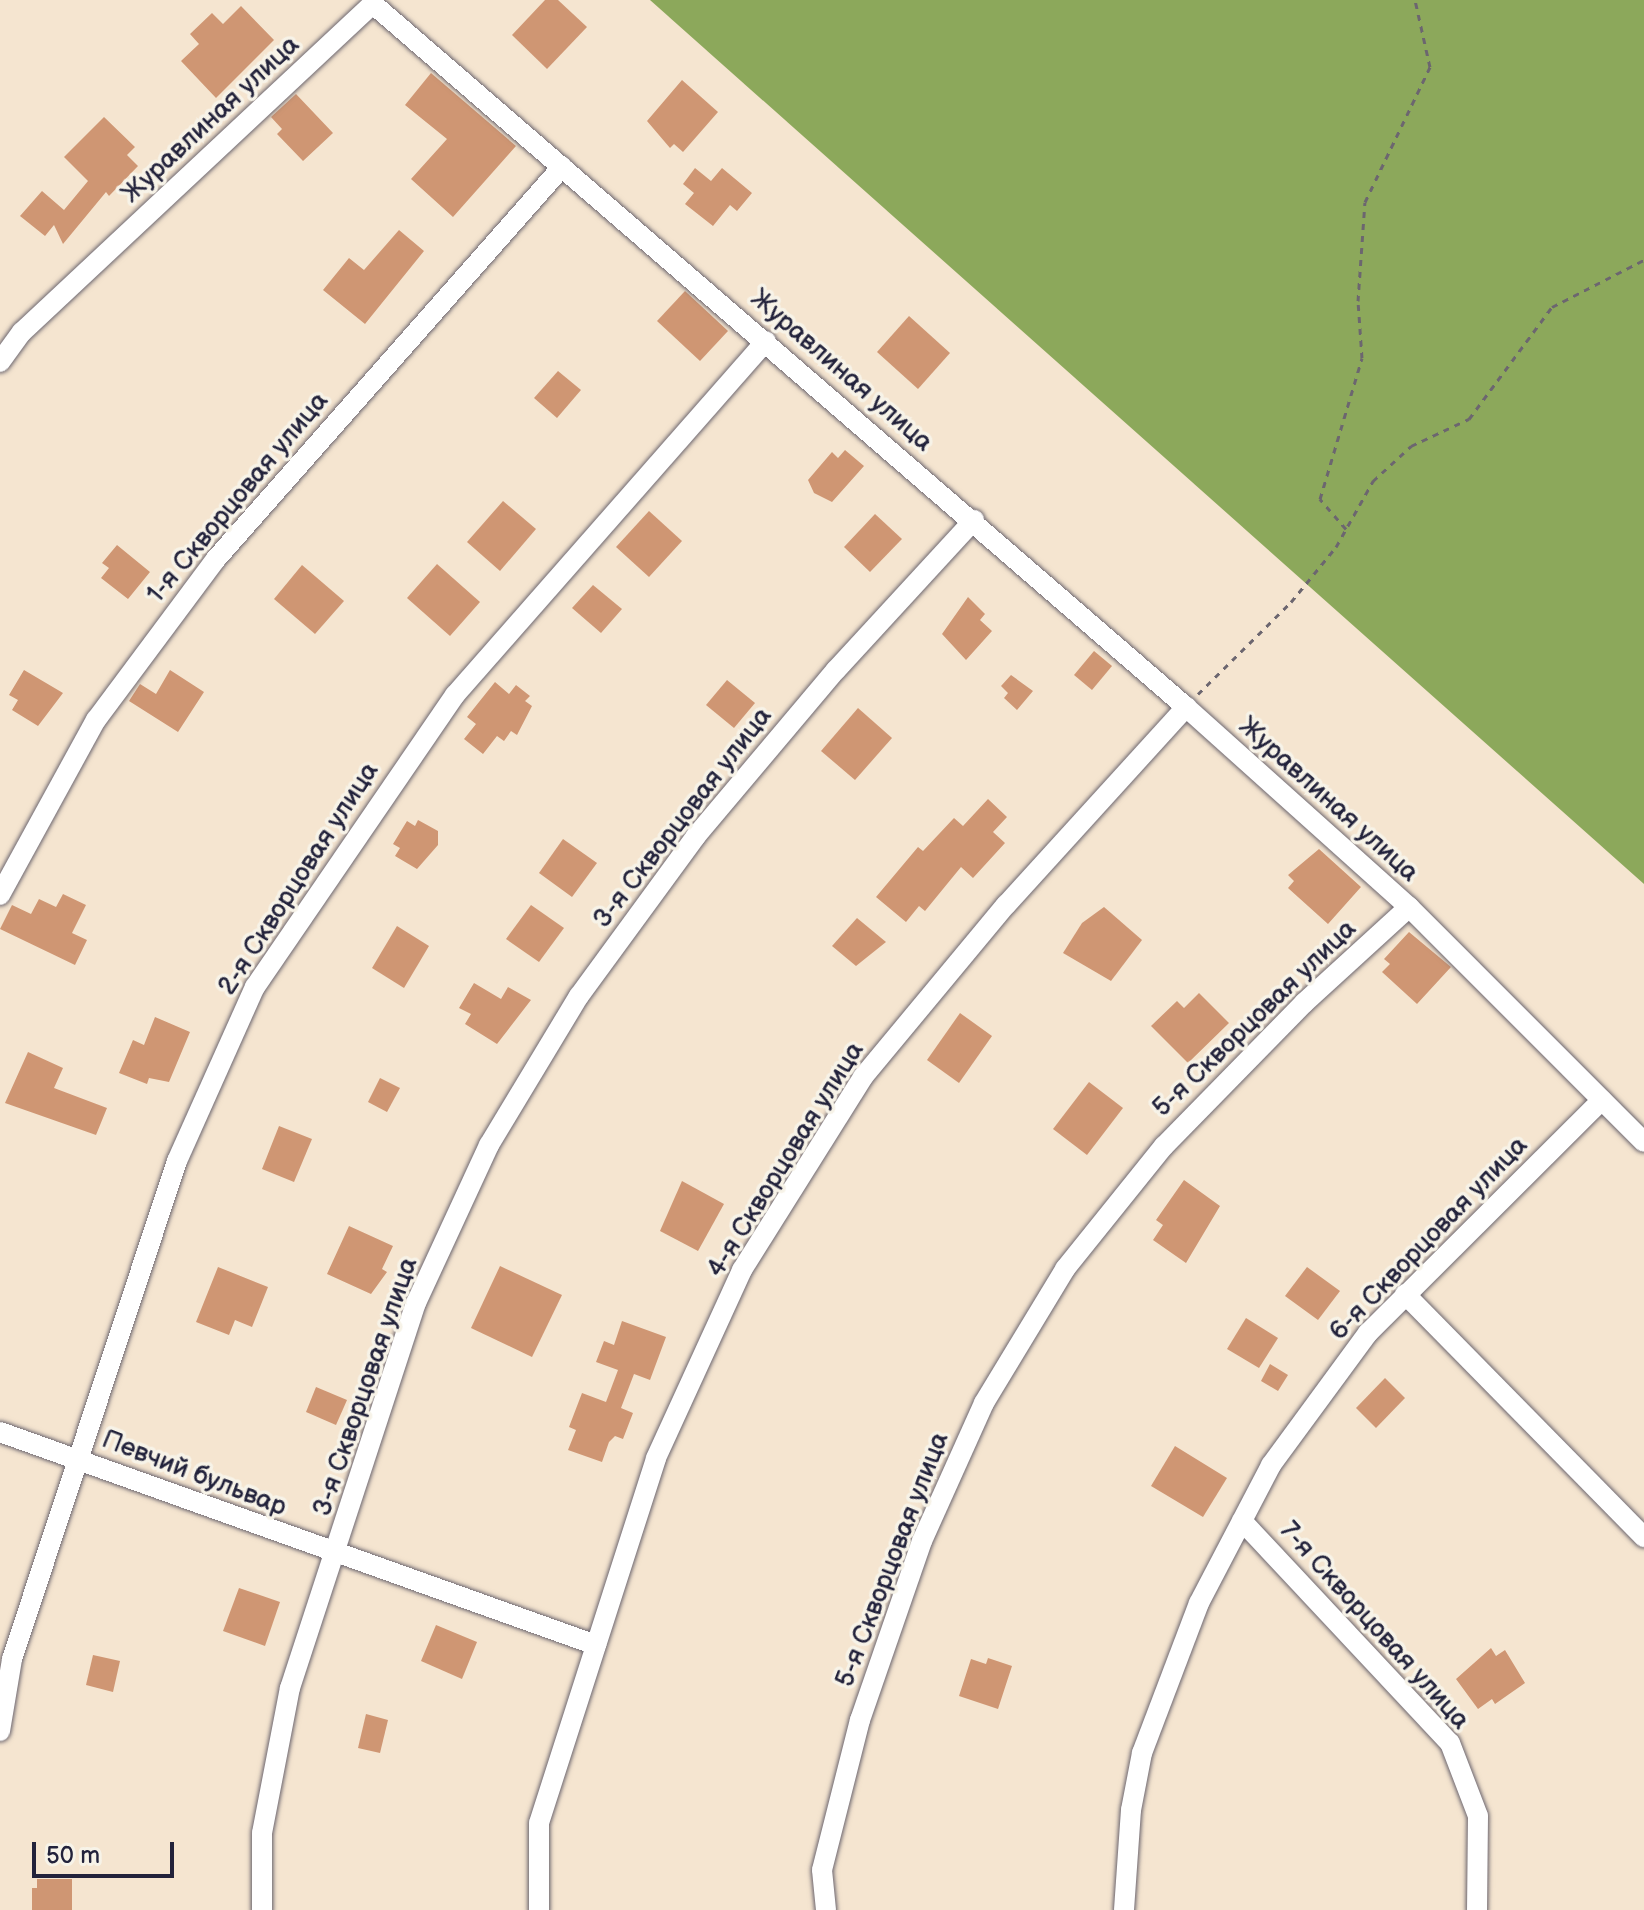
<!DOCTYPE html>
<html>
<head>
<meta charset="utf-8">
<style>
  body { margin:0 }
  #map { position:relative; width:1644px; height:1910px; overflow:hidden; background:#f5e5d0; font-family:"Balsamiq Sans",sans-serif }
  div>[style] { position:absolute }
  .forest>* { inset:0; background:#8ca85b }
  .building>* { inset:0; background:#cf9673 }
  .path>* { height:3px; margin-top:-1.5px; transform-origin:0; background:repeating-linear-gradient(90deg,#6c666f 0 6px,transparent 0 12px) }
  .roads { filter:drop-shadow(0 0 2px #6c666f) drop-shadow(0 0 2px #6c666f) }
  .minor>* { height:20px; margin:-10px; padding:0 10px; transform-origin:10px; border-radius:10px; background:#fff }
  span { translate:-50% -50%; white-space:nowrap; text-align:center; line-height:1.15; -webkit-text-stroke:7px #f7f3e8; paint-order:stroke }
  .street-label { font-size:26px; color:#22223b }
  .scale { position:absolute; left:32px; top:1842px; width:142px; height:36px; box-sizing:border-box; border:4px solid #22223b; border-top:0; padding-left:10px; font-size:24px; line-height:28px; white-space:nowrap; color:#22223b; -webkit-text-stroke:6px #f7f3e8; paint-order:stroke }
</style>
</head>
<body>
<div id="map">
  <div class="forest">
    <i style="clip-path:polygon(650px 0,1644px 0,1644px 884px)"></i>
  </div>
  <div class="building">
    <i style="clip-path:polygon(545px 0,558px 0,587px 27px,547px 69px,512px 35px)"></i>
    <i style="clip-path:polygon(241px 6px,274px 40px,216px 98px,181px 61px,199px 44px,190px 34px,212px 13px,223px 24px)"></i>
    <i style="clip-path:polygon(431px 73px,516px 146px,453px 217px,411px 179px,447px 139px,405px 105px)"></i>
    <i style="clip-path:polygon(682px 80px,718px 112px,683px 152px,674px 144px,670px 148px,647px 121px)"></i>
    <i style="clip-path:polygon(296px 94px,333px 133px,303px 161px,277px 134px,282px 129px,271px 117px)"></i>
    <i style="clip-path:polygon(104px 117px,135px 147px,127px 155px,138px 166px,109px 196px,106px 192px,63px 244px,54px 225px,45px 236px,20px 216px,42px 191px,64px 210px,88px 181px,64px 157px)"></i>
    <i style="clip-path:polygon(695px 168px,711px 181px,722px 168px,752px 193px,737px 211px,730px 205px,713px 226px,685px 204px,694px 193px,683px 184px)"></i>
    <i style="clip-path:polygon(399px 230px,424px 251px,365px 324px,323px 290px,349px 258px,364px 270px)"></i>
    <i style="clip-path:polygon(685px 291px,728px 331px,700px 361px,657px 321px)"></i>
    <i style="clip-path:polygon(909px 316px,950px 353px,918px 389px,877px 352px)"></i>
    <i style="clip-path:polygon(558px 371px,581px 390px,557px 418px,534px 398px)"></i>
    <i style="clip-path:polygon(845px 450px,864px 466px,832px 502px,814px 493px,808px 480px,832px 452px,838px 458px)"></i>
    <i style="clip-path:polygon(503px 501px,536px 529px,500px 571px,467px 542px)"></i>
    <i style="clip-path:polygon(649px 511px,682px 541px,649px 577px,616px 547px)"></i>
    <i style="clip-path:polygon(875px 514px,902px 539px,870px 572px,844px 547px)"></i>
    <i style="clip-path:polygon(117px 545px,150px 572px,128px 599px,101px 578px,109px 568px,102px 563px)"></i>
    <i style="clip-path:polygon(437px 564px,480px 602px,450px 636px,407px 598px)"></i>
    <i style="clip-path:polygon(302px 565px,344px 601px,315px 634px,274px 599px)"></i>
    <i style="clip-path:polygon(593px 585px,622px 609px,601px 633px,572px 608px)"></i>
    <i style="clip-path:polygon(968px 597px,985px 614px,980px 620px,992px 631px,966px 660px,942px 634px)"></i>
    <i style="clip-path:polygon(1094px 651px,1112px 666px,1092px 690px,1074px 675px)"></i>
    <i style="clip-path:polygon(24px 670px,63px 693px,38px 726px,12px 710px,18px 700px,9px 695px)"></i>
    <i style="clip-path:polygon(170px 670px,204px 692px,178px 732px,129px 701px,140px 684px,156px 694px)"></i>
    <i style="clip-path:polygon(1011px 675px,1033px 691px,1017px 710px,1004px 698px,1008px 693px,1001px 686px)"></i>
    <i style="clip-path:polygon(727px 680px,755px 703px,734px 728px,706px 705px)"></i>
    <i style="clip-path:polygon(495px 682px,509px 694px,516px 685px,530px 696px,525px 701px,532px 706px,517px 735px,511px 731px,504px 741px,497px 736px,483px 754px,464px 739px,476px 724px,467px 717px)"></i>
    <i style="clip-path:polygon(858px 708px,892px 738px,855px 780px,821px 751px)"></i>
    <i style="clip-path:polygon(988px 799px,1007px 817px,993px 832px,1005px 843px,973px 878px,961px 867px,925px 911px,919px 906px,906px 922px,876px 897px,918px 847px,923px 851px,954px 818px,963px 826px)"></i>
    <i style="clip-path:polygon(418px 820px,438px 831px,438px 845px,417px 869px,395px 856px,400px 848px,393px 844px,407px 821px,415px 826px)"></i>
    <i style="clip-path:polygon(563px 839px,597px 863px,572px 897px,539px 873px)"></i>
    <i style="clip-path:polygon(1319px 849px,1361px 887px,1328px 924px,1288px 888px,1294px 881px,1288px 875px)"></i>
    <i style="clip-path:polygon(63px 894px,86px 905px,72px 933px,87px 940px,75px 965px,0 929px,12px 905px,31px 914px,39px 899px,56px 907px)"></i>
    <i style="clip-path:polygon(531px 905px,564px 928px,539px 962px,506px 939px)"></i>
    <i style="clip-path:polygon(1104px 907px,1142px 940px,1111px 981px,1063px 953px,1082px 923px)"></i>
    <i style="clip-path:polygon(857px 918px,886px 942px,856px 966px,832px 946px)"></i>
    <i style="clip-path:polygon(397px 926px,429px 946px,404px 988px,372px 968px)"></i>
    <i style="clip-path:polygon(1409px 932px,1451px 967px,1417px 1004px,1382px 972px,1390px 964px,1384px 959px)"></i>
    <i style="clip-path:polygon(474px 983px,501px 999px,508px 987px,531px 1000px,497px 1044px,465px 1024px,471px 1014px,459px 1008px)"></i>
    <i style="clip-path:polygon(1199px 993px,1229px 1023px,1188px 1063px,1151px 1026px,1177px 1001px,1184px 1008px)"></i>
    <i style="clip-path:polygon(960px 1013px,992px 1036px,959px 1083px,927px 1060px)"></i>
    <i style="clip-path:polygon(155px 1017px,190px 1032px,169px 1082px,149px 1078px,147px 1084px,119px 1073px,133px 1040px,144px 1045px)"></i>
    <i style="clip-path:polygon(28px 1052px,63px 1068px,54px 1088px,107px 1108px,96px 1135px,5px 1103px)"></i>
    <i style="clip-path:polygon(380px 1078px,400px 1088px,387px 1112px,368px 1102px)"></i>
    <i style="clip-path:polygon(1089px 1082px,1123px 1108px,1087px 1155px,1053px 1129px)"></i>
    <i style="clip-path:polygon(279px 1126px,312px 1139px,294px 1182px,262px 1169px)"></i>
    <i style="clip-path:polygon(1184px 1180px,1220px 1206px,1186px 1263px,1153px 1240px,1163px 1225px,1156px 1220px)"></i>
    <i style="clip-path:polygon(682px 1181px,724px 1204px,698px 1251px,660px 1231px)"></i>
    <i style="clip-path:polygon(349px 1226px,393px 1246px,382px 1269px,387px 1272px,371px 1294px,327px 1274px)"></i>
    <i style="clip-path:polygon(500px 1266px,562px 1295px,532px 1357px,471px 1328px)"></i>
    <i style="clip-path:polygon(218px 1267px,268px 1287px,252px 1327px,235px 1320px,229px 1335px,196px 1322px)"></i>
    <i style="clip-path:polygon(1307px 1267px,1340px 1291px,1318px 1320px,1285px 1296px)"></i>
    <i style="clip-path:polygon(1246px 1318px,1278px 1338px,1259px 1368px,1227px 1349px)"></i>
    <i style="clip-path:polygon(622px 1321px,666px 1337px,650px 1380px,634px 1374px,621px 1408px,633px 1413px,623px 1439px,615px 1436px,609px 1442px,602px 1462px,568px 1450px,576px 1430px,569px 1427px,582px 1393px,606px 1402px,618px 1370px,596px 1362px,604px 1341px,614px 1345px)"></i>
    <i style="clip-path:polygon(1270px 1364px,1288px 1375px,1278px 1391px,1261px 1381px)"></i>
    <i style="clip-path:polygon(1385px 1378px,1405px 1398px,1376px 1428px,1356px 1408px)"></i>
    <i style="clip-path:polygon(316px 1387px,347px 1400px,336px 1425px,306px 1412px)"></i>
    <i style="clip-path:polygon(1175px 1446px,1227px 1478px,1203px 1517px,1151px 1486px)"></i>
    <i style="clip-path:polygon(239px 1588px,280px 1602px,265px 1646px,223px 1631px)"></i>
    <i style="clip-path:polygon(436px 1625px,477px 1642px,462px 1679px,421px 1661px)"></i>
    <i style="clip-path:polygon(1491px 1648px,1496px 1656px,1505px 1650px,1525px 1683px,1495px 1704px,1492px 1699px,1478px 1709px,1456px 1679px)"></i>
    <i style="clip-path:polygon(93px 1655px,120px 1661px,113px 1692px,86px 1685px)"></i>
    <i style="clip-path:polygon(988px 1658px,1012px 1666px,998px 1709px,959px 1696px,971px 1659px,986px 1664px)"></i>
    <i style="clip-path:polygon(366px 1714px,388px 1720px,380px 1753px,358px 1748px)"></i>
    <i style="clip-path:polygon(37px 1879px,72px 1879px,72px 1910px,32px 1910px,32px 1888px,37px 1888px)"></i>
  </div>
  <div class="path">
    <i style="left:1346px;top:529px;width:40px;rotate:-131deg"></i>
    <i style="left:1320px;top:499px;width:147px;rotate:-73.4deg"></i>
    <i style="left:1362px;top:358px;width:57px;rotate:-94deg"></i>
    <i style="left:1358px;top:301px;width:99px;rotate:-86deg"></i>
    <i style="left:1365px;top:202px;width:150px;rotate:-64.3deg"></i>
    <i style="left:1430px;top:67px;width:69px;rotate:-102.6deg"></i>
    <i style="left:1198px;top:694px;width:131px;rotate:-44.7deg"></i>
    <i style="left:1291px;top:602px;width:71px;rotate:-50.7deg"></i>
    <i style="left:1336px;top:547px;width:76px;rotate:-60.7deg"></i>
    <i style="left:1373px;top:481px;width:52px;rotate:-42.6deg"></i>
    <i style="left:1411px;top:446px;width:64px;rotate:-25deg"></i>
    <i style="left:1469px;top:419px;width:139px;rotate:-53.5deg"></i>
    <i style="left:1552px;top:307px;width:103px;rotate:-27.1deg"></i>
  </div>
  <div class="roads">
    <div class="minor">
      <i style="left:0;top:362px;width:37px;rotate:-54deg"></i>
      <i style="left:22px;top:332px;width:480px;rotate:-43.1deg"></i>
      <i style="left:373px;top:4px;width:1075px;rotate:40.85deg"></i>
      <i style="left:1186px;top:707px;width:300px;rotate:41.9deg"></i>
      <i style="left:1409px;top:907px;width:332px;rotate:45deg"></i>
      <i style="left:0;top:895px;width:200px;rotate:-61.3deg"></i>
      <i style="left:96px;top:720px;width:201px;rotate:-53.3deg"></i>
      <i style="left:216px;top:559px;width:523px;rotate:-48.57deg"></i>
      <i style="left:1405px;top:1294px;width:341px;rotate:45.5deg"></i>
      <i style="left:0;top:1432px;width:633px;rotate:19.67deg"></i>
      <i style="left:1242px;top:1521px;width:304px;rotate:46.9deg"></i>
      <i style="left:1450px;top:1743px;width:78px;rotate:69deg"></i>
      <i style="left:1478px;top:1816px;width:94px;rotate:90.6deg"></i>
      <i style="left:0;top:1731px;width:73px;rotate:-80.5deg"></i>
      <i style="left:12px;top:1659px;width:525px;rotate:-71.67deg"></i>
      <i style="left:177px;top:1161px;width:191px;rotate:-65.9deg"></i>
      <i style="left:255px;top:987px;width:354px;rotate:-55.6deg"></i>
      <i style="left:455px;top:695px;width:471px;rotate:-48.7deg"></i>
      <i style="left:262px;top:1910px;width:77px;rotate:-90deg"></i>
      <i style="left:262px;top:1833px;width:148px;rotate:-79.1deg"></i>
      <i style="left:290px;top:1688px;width:405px;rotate:-71.9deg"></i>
      <i style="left:416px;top:1303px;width:174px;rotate:-65.2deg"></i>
      <i style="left:489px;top:1145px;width:174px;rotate:-58.9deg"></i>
      <i style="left:579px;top:996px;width:198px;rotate:-53.8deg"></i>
      <i style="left:696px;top:836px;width:217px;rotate:-49.9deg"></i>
      <i style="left:836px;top:670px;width:204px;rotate:-47.4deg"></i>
      <i style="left:539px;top:1910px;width:87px;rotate:-90deg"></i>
      <i style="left:539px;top:1823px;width:383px;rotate:-72.2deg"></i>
      <i style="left:656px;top:1458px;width:207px;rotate:-65.4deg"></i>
      <i style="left:742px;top:1270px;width:228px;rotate:-57.9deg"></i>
      <i style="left:863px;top:1077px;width:224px;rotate:-50.3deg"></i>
      <i style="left:1006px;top:905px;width:268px;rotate:-47.7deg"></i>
      <i style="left:826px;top:1910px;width:40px;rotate:-95.7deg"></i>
      <i style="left:822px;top:1870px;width:155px;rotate:-75.8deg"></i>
      <i style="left:860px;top:1720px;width:189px;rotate:-70.9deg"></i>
      <i style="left:922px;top:1541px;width:151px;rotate:-65.8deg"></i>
      <i style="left:984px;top:1403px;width:157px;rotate:-58.8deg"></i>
      <i style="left:1065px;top:1269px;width:158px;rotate:-51.2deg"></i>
      <i style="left:1164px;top:1146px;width:200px;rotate:-45.6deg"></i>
      <i style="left:1304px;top:1003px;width:142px;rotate:-42.4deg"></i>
      <i style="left:1124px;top:1910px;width:100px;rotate:-86deg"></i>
      <i style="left:1131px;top:1810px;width:58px;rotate:-79.1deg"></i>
      <i style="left:1142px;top:1753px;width:160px;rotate:-69.2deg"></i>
      <i style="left:1199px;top:1603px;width:156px;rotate:-62.4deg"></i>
      <i style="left:1271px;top:1465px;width:164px;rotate:-53.7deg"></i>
      <i style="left:1368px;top:1333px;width:330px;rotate:-44.9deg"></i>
    </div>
  </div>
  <div class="street-label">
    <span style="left:211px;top:120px;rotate:-43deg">Журавлиная улица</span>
    <span style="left:841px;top:371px;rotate:41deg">Журавлиная улица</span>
    <span style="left:238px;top:498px;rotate:-50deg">1-я Скворцовая улица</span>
    <span style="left:1328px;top:800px;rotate:42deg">Журавлиная улица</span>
    <span style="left:683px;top:818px;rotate:-52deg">3-я Скворцовая улица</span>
    <span style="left:299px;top:879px;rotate:-57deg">2-я Скворцовая улица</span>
    <span style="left:1255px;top:1019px;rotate:-44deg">5-я Скворцовая улица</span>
    <span style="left:786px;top:1160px;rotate:-58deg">4-я Скворцовая улица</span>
    <span style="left:1429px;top:1239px;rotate:-46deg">6-я Скворцовая улица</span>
    <span style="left:366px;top:1387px;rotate:-71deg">3-я Скворцовая улица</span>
    <span style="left:194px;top:1474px;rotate:21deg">Певчий бульвар</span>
    <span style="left:893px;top:1560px;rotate:-69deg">5-я Скворцовая улица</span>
    <span style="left:1374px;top:1626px;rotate:48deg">7-я Скворцовая улица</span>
  </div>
  <div class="scale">50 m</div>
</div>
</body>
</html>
